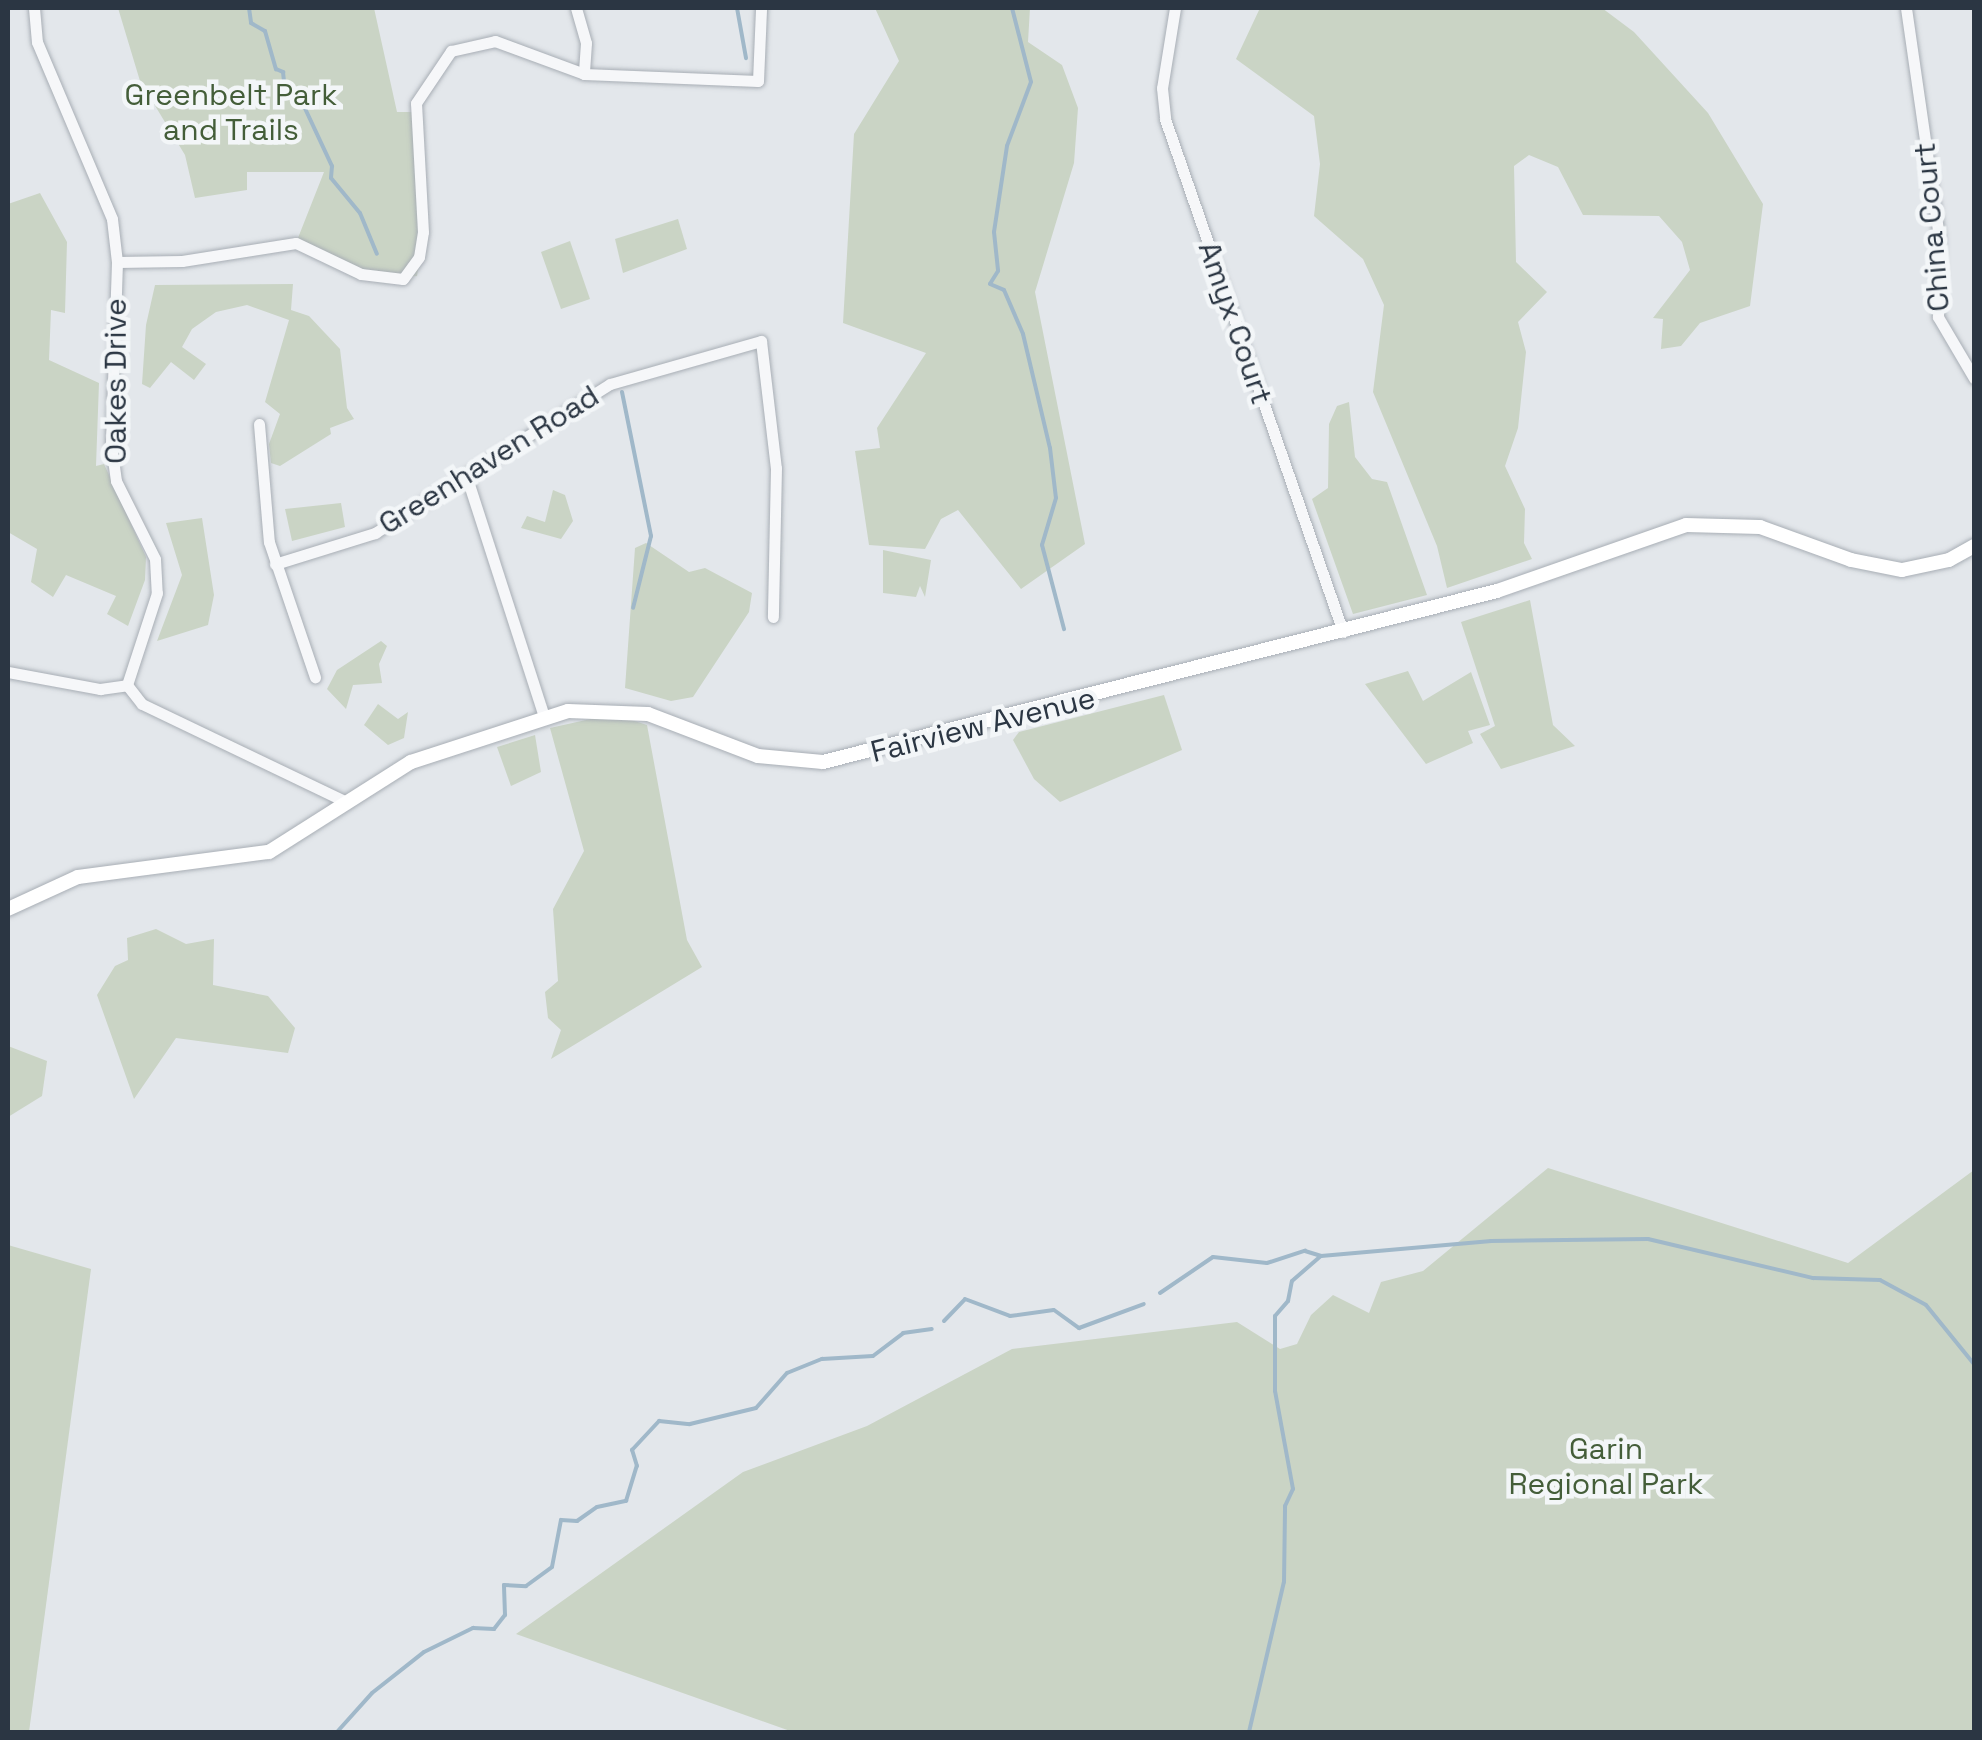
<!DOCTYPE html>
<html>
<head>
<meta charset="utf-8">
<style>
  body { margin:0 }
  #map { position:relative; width:1982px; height:1740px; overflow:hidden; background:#e3e7eb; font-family:"Space Grotesk",sans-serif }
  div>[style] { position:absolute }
  .green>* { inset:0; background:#cad4c5 }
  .stream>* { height:4px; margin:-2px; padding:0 2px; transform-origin:2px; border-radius:2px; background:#a0b8c9 }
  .roads { filter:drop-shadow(0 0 2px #a8aeb5) drop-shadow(0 0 2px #a8aeb5) }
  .minor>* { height:11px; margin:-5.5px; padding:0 5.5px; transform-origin:5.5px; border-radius:5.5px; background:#f6f7f9 }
  .major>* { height:14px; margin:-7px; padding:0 7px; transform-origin:7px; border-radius:7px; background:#fff }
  span { translate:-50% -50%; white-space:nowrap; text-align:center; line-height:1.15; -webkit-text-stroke:9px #f3f6f8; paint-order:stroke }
  .park-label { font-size:30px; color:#445e39 }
  .street-label { font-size:30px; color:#2b3643 }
  .frame { position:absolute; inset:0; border:10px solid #2b3643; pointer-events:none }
</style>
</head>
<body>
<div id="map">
  <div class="green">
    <i style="clip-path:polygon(118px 8px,374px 8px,397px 112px,413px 112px,423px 232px,417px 276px,380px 279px,296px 243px,324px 172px,247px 172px,247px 190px,195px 198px,185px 155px,140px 81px)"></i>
    <i style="clip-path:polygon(875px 8px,1030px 8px,1028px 42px,1062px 65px,1078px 108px,1074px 163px,1035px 292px,1085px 544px,1021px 589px,958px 510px,941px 519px,925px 549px,869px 545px,855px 451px,880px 448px,877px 428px,926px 353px,843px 323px,854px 134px,899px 61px)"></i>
    <i style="clip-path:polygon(1260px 8px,1602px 8px,1634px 32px,1708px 113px,1763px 204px,1750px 306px,1700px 323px,1681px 346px,1661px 349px,1663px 319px,1653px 318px,1690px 270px,1682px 242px,1659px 216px,1583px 215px,1558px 167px,1529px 155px,1514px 166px,1516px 262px,1547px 292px,1518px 322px,1526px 352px,1518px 428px,1505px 466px,1525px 509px,1524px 543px,1532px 559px,1447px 588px,1437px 546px,1373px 392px,1384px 305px,1363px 259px,1314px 216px,1320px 164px,1314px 116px,1236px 59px)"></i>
    <i style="clip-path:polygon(40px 193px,67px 242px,65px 313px,51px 310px,49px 360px,99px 383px,96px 466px,104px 464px,146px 557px,145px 580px,128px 626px,107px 614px,116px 596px,66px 575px,53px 597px,31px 582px,37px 549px,8px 532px,8px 204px)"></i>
    <i style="clip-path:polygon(678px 219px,687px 249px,623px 273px,615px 239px)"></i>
    <i style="clip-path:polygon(570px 241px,590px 299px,561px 309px,541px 252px)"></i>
    <i style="clip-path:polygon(293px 284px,291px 310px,309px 316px,340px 349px,347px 408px,354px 419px,330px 428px,331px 434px,280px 466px,271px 463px,269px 444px,280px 414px,265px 402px,289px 320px,247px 305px,216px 312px,192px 329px,182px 347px,206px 364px,194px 380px,171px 362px,150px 388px,142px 384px,146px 325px,155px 285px)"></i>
    <i style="clip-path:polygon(1349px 402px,1355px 457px,1372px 479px,1387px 482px,1427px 595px,1353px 614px,1312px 499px,1328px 488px,1329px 424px,1337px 406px)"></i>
    <i style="clip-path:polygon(553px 490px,565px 495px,573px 521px,561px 539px,521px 528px,527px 516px,545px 522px)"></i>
    <i style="clip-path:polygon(341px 503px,345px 527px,292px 541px,285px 509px)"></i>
    <i style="clip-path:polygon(202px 518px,214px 595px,208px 625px,157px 641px,182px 575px,166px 523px)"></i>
    <i style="clip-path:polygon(646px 543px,689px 572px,705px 568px,752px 593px,749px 612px,693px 697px,671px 701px,625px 688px,635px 548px)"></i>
    <i style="clip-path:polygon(883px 550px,931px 560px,925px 597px,920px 586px,916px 597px,883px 593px)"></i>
    <i style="clip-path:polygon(1530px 600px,1553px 725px,1575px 746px,1501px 769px,1480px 734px,1495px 726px,1461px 622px)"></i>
    <i style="clip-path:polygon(381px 641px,387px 646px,379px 664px,382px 683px,353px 685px,346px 709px,327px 689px,337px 670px)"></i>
    <i style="clip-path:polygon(1408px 671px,1423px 701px,1471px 672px,1490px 725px,1468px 731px,1473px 743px,1426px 764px,1365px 684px)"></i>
    <i style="clip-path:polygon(1164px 695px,1182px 750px,1060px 802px,1034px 779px,1013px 740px,1019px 732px)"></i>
    <i style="clip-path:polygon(378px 704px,398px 719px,408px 712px,404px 738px,388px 745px,364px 725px)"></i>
    <i style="clip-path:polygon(613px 714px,647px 725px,687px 940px,702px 967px,551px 1059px,561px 1030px,548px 1018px,545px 992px,558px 981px,553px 909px,584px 851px,550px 728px)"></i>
    <i style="clip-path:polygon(535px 735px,541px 772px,511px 786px,497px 747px)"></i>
    <i style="clip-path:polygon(156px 929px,186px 944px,214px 939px,213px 985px,268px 996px,295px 1028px,288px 1053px,176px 1038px,134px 1099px,97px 995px,115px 966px,128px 960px,127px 938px)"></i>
    <i style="clip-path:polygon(8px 1046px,47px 1061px,42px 1096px,8px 1117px)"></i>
    <i style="clip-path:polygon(1548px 1168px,1848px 1263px,1974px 1170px,1974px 1732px,793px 1732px,516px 1634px,743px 1472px,867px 1426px,1012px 1349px,1237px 1322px,1280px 1349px,1297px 1344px,1311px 1315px,1333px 1295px,1369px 1313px,1381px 1282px,1423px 1271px)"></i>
    <i style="clip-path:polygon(8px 1245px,91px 1269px,29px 1732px,8px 1732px)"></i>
  </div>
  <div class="stream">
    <i style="left:249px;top:8px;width:15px;rotate:82deg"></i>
    <i style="left:251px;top:23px;width:16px;rotate:30deg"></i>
    <i style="left:265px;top:31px;width:40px;rotate:74deg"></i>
    <i style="left:276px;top:69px;width:8px;rotate:23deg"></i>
    <i style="left:283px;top:72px;width:19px;rotate:84deg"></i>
    <i style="left:285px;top:91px;width:20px;rotate:33deg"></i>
    <i style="left:302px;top:102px;width:71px;rotate:64.9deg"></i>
    <i style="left:332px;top:166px;width:12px;rotate:95deg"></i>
    <i style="left:331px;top:178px;width:45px;rotate:50.4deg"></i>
    <i style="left:360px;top:213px;width:44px;rotate:67.5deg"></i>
    <i style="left:737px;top:8px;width:51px;rotate:79.8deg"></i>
    <i style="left:1012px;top:8px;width:76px;rotate:75.6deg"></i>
    <i style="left:1031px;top:82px;width:68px;rotate:110.6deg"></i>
    <i style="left:1007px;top:146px;width:87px;rotate:98.6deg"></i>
    <i style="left:994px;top:232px;width:39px;rotate:84deg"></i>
    <i style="left:998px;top:271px;width:15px;rotate:122deg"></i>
    <i style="left:990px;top:284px;width:15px;rotate:23deg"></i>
    <i style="left:1004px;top:290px;width:48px;rotate:66.6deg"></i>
    <i style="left:1023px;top:334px;width:117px;rotate:76.7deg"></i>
    <i style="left:1050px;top:448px;width:50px;rotate:83.2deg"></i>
    <i style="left:1056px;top:498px;width:49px;rotate:106.6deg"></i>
    <i style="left:1042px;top:545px;width:87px;rotate:75.3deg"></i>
    <i style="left:622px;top:392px;width:147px;rotate:78.6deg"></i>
    <i style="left:651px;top:536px;width:74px;rotate:104deg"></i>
    <i style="left:1160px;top:1293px;width:64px;rotate:-34.2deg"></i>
    <i style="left:1213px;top:1257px;width:54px;rotate:6.3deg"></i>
    <i style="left:1267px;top:1263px;width:40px;rotate:-18deg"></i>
    <i style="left:1305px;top:1251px;width:17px;rotate:17deg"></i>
    <i style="left:1321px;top:1256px;width:171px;rotate:-5deg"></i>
    <i style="left:1491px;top:1241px;width:157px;rotate:-0.7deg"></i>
    <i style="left:1648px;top:1239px;width:170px;rotate:13.3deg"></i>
    <i style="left:1813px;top:1278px;width:67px;rotate:1.7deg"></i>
    <i style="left:1880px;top:1280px;width:52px;rotate:28.5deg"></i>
    <i style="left:1926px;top:1305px;width:76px;rotate:50.9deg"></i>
    <i style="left:944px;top:1321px;width:30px;rotate:-46deg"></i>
    <i style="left:965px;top:1299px;width:48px;rotate:20.7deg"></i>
    <i style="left:1010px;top:1316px;width:44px;rotate:-7.8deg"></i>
    <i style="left:1054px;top:1310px;width:31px;rotate:36deg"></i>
    <i style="left:1079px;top:1328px;width:69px;rotate:-20.3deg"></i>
    <i style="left:337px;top:1732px;width:52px;rotate:-48.1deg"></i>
    <i style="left:372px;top:1693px;width:66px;rotate:-38.3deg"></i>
    <i style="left:424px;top:1652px;width:55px;rotate:-26.1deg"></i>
    <i style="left:473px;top:1628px;width:21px;rotate:3deg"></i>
    <i style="left:494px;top:1629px;width:18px;rotate:-52deg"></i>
    <i style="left:505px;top:1615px;width:30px;rotate:-92deg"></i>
    <i style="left:504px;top:1585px;width:22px;rotate:3deg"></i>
    <i style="left:526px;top:1586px;width:32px;rotate:-36deg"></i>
    <i style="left:552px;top:1567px;width:48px;rotate:-79.2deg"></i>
    <i style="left:561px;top:1520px;width:16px;rotate:4deg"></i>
    <i style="left:577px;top:1521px;width:24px;rotate:-35deg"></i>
    <i style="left:597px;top:1507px;width:30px;rotate:-12deg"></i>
    <i style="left:626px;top:1501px;width:37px;rotate:-73deg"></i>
    <i style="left:637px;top:1466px;width:17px;rotate:-107deg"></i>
    <i style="left:632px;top:1450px;width:40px;rotate:-47deg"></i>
    <i style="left:659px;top:1421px;width:31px;rotate:6deg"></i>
    <i style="left:690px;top:1424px;width:68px;rotate:-13.6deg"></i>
    <i style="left:756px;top:1408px;width:47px;rotate:-48.5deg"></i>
    <i style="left:787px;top:1373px;width:38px;rotate:-22deg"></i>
    <i style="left:822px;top:1359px;width:51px;rotate:-3.4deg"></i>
    <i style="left:873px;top:1356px;width:38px;rotate:-37deg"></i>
    <i style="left:903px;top:1333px;width:29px;rotate:-8deg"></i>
    <i style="left:1249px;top:1732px;width:154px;rotate:-76.9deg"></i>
    <i style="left:1284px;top:1582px;width:76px;rotate:-89.2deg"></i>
    <i style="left:1285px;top:1506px;width:19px;rotate:-65deg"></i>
    <i style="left:1293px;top:1489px;width:100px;rotate:-100.4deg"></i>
    <i style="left:1275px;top:1391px;width:75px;rotate:-90deg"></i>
    <i style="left:1275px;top:1316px;width:20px;rotate:-49deg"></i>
    <i style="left:1288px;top:1301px;width:20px;rotate:-79deg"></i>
    <i style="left:1292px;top:1281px;width:37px;rotate:-41deg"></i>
  </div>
  <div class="roads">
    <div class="minor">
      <i style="left:34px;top:8px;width:34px;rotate:85deg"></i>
      <i style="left:37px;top:42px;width:192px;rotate:67deg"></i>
      <i style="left:112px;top:219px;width:43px;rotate:83.4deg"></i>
      <i style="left:117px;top:262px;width:183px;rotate:91.9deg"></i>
      <i style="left:111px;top:445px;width:36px;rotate:82deg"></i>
      <i style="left:116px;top:481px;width:87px;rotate:63.4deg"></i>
      <i style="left:155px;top:559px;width:34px;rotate:87deg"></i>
      <i style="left:157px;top:593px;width:97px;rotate:108.1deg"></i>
      <i style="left:127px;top:685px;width:24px;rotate:52deg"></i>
      <i style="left:142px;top:704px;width:227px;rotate:25.6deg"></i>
      <i style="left:576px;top:8px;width:36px;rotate:74deg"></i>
      <i style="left:586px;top:43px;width:31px;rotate:94deg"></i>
      <i style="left:1175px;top:8px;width:81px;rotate:99.2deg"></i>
      <i style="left:1162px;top:88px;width:31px;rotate:84deg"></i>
      <i style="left:1165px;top:119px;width:543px;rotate:70.86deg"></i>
      <i style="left:1906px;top:8px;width:231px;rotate:81.8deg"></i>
      <i style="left:1939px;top:237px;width:80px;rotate:90.7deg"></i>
      <i style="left:1938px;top:317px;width:71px;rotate:59.5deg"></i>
      <i style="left:117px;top:262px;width:65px;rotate:-0.9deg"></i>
      <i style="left:182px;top:261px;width:115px;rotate:-9deg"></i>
      <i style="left:296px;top:243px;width:72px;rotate:25.5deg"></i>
      <i style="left:361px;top:274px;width:42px;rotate:6.8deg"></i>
      <i style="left:403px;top:279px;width:27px;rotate:-54deg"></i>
      <i style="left:419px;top:257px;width:25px;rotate:-81deg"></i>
      <i style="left:423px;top:232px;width:129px;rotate:-93.1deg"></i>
      <i style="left:416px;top:103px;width:63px;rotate:-56.1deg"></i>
      <i style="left:451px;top:51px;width:45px;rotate:-12.8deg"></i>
      <i style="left:495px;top:41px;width:95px;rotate:20.3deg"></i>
      <i style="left:584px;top:74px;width:174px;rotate:2.3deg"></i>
      <i style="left:758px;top:81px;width:73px;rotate:-87.6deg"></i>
      <i style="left:259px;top:424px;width:118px;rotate:85.2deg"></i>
      <i style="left:269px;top:542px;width:143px;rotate:71.2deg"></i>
      <i style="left:466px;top:475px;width:253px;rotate:72.1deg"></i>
      <i style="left:275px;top:564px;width:105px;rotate:-17.2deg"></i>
      <i style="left:375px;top:533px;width:278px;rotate:-32.4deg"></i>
      <i style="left:610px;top:384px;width:157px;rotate:-15.9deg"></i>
      <i style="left:761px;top:341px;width:128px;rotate:83.3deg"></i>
      <i style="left:776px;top:468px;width:149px;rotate:91.2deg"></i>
      <i style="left:8px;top:672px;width:94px;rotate:10.5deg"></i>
      <i style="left:100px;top:689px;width:27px;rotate:-8deg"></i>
    </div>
    <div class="major">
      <i style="left:8px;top:909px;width:77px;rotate:-24.6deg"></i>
      <i style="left:78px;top:877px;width:193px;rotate:-7.5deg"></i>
      <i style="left:269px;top:852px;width:168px;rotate:-32.4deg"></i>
      <i style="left:411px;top:762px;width:165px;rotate:-18deg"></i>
      <i style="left:568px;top:711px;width:80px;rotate:2.1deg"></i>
      <i style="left:648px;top:714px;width:118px;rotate:20.9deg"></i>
      <i style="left:758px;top:756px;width:65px;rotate:5.3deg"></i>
      <i style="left:823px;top:762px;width:695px;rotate:-14.24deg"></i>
      <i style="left:1497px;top:591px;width:200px;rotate:-19.2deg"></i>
      <i style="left:1686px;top:525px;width:74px;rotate:1.5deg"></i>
      <i style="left:1760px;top:527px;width:97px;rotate:19.9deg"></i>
      <i style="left:1851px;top:560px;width:52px;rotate:11.1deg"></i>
      <i style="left:1902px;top:570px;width:48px;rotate:-12deg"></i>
      <i style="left:1949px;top:560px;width:29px;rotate:-29deg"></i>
    </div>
  </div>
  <div class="park-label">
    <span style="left:231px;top:112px">Greenbelt Park<br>and Trails</span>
    <span style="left:1606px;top:1466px">Garin<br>Regional Park</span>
  </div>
  <div class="street-label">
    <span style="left:1932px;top:227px;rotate:-95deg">China Court</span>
    <span style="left:1235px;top:323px;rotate:71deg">Amyx Court</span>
    <span style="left:116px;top:381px;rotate:-90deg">Oakes Drive</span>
    <span style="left:489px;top:460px;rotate:-32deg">Greenhaven Road</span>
    <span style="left:983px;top:725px;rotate:-14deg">Fairview Avenue</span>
  </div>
  <div class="frame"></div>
</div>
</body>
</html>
